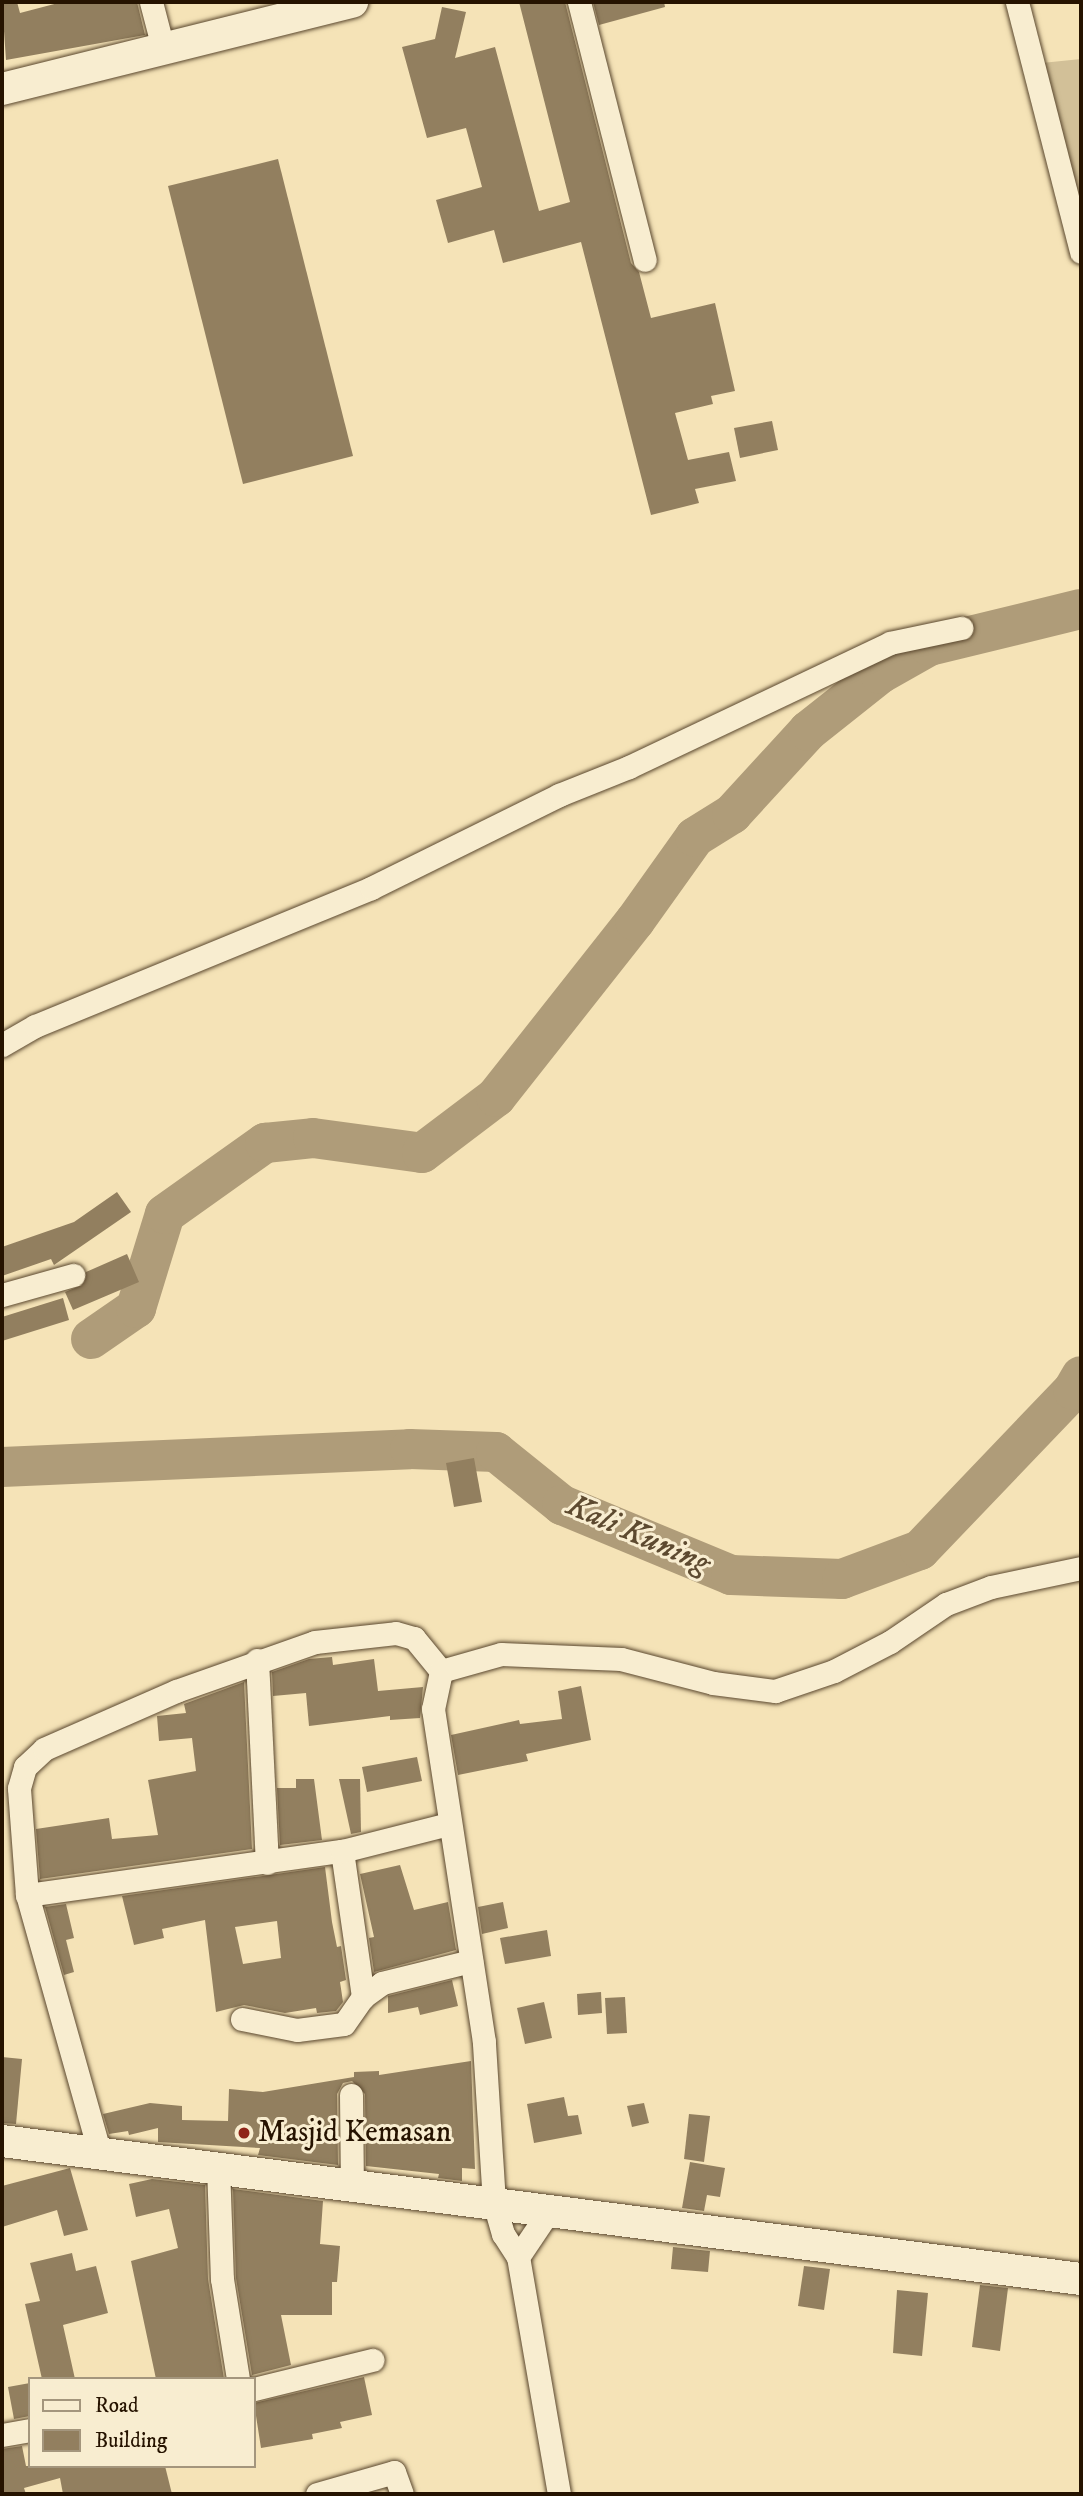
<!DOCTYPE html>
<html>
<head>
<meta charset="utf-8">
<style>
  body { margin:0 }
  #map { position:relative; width:1083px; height:2496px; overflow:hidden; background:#f5e3b7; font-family:"IM FELL DW Pica",serif }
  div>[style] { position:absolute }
  .green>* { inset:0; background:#d2c098 }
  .river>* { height:40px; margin:-20px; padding:0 20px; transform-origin:20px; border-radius:20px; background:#af9c79 }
  .building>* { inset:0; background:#927f5f }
  .roads { filter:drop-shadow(0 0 2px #5a472e) drop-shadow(0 0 2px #5a472e) }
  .street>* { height:23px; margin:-11.5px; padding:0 11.5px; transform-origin:11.5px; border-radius:11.5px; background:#f8edd0 }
  .secondary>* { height:32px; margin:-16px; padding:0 16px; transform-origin:16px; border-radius:16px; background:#f8edd0 }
  .dots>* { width:19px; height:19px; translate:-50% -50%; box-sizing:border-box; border:4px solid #f8edd0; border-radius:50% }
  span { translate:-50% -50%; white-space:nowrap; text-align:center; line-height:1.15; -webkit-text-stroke:6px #f8edd0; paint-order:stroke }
  .poi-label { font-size:30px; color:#261300 }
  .left { translate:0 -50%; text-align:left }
  .water-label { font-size:32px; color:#5d4a30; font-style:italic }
  .frame { position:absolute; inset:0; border:4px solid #261300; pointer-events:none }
  .legend { position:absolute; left:28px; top:2377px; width:228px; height:91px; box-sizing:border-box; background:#f8edd0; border:2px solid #a4967d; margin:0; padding:9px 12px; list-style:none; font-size:21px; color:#261300 }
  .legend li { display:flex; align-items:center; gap:14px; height:35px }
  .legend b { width:35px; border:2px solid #a4967d }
</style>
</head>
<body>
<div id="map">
  <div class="green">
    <i style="clip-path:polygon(1081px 59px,1081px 245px,1032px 64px)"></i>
  </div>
  <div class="river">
    <i style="left:91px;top:1339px;width:55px;rotate:-34.6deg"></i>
    <i style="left:136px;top:1308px;width:98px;rotate:-72.9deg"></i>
    <i style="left:165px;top:1214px;width:123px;rotate:-35.4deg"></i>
    <i style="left:265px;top:1143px;width:48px;rotate:-5.9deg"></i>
    <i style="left:313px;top:1138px;width:110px;rotate:7.8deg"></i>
    <i style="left:422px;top:1153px;width:93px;rotate:-37.1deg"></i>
    <i style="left:496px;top:1097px;width:224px;rotate:-51.7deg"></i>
    <i style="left:635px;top:921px;width:103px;rotate:-54.5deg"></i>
    <i style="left:695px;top:837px;width:44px;rotate:-31.9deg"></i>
    <i style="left:732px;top:814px;width:113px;rotate:-47.5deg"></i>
    <i style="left:808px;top:731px;width:92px;rotate:-38.4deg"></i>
    <i style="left:880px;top:674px;width:56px;rotate:-29.7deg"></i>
    <i style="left:929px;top:646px;width:156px;rotate:-13.7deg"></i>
    <i style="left:2px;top:1467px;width:408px;rotate:-2.5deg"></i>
    <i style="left:410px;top:1449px;width:86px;rotate:2deg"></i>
    <i style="left:496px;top:1452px;width:85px;rotate:38.8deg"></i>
    <i style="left:562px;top:1505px;width:183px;rotate:22.5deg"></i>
    <i style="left:731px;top:1575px;width:111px;rotate:2.1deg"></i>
    <i style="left:842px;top:1579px;width:83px;rotate:-20.4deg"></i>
    <i style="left:920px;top:1550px;width:221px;rotate:-46.3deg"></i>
    <i style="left:1073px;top:1390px;width:16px;rotate:-60deg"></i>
  </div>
  <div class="building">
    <i style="clip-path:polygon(2px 2px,17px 2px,20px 13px,62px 2px,137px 2px,145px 35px,6px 60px)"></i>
    <i style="clip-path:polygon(519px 2px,565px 2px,631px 263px,639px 272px,651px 318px,715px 303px,735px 391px,711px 396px,713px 404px,675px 413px,688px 460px,729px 452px,736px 481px,695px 489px,699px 503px,651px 515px,581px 242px,503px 263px,494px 230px,448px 243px,436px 200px,482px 187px,466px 128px,427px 138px,402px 47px,435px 39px,442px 7px,466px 12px,455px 58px,495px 47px,539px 211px,570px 202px)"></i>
    <i style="clip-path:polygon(593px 2px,664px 2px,665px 7px,599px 25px)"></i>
    <i style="clip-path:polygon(278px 159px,353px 456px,243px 484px,168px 186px)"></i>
    <i style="clip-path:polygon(772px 421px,778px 450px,740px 458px,734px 428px)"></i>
    <i style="clip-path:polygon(117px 1192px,131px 1212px,54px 1265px,51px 1259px,2px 1276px,2px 1247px,74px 1222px)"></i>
    <i style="clip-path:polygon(127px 1254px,139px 1282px,73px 1310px,65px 1292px,82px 1285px,86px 1272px)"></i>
    <i style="clip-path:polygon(63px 1298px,69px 1320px,2px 1341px,2px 1317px)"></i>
    <i style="clip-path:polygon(474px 1458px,482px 1502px,454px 1507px,446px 1463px)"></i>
    <i style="clip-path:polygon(332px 1657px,333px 1665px,374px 1659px,378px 1691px,423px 1687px,420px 1718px,390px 1720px,390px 1716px,309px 1726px,306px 1693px,273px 1696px,272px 1672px,309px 1659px)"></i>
    <i style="clip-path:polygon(244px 1682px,252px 1849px,40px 1879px,36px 1829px,109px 1818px,112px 1839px,158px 1835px,148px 1780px,196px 1771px,192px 1738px,159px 1741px,157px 1716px,186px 1713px,184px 1704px)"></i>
    <i style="clip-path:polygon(581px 1686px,591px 1740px,526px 1754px,528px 1761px,458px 1775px,451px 1735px,519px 1720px,520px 1724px,562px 1719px,558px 1691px)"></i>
    <i style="clip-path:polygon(417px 1757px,422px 1781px,367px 1792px,362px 1767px)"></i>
    <i style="clip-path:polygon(296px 1779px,314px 1779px,322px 1840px,280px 1845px,277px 1788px,296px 1788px)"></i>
    <i style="clip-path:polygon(339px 1779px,360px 1779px,361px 1832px,351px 1834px)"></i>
    <i style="clip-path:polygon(400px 1865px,414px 1910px,448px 1902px,456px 1950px,374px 1972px,369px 1938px,374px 1937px,360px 1874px)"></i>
    <i style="clip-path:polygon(evenodd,325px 1867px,332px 1922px,337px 1947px,341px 1946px,346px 1980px,340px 1982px,343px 2002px,336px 2011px,317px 2013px,316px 2008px,285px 2013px,244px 2005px,216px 2012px,205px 1920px,162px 1929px,164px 1938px,134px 1945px,122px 1896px,325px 1867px,277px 1921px,281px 1958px,243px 1964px,235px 1927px,277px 1921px)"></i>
    <i style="clip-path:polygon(503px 1902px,508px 1928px,482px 1934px,478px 1907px)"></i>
    <i style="clip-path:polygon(66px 1904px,74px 1938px,66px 1940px,74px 1972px,64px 1975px,45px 1907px)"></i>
    <i style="clip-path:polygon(547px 1930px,551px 1956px,505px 1964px,500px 1938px)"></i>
    <i style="clip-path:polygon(452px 1980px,458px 2006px,420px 2015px,418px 2007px,388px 2013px,388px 1996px)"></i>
    <i style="clip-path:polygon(601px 1992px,602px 2013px,578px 2015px,577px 1994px)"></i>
    <i style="clip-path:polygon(625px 1997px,627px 2033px,607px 2034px,605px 1998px)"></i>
    <i style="clip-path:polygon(544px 2002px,552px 2038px,525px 2044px,517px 2008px)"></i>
    <i style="clip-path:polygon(2px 2057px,22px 2059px,16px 2124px,2px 2123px)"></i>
    <i style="clip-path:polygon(471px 2061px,475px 2169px,462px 2168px,462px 2181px,438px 2178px,439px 2174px,366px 2166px,365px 2094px,352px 2081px,343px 2083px,337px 2094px,338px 2165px,258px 2155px,260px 2148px,158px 2142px,158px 2128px,129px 2135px,128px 2131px,109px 2134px,103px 2114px,150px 2103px,182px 2106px,182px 2120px,228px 2121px,229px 2089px,263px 2092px,354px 2077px,354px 2072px,379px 2071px,379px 2075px)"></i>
    <i style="clip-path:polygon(564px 2097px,568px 2116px,578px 2115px,582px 2134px,534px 2143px,527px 2104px)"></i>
    <i style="clip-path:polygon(644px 2103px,649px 2123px,632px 2127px,627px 2106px)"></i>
    <i style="clip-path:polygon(689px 2114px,710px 2116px,704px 2162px,684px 2159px)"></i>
    <i style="clip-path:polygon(690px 2162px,725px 2168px,720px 2197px,707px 2195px,704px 2211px,682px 2208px)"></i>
    <i style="clip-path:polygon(70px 2168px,88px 2230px,64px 2236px,57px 2210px,2px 2227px,2px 2186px)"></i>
    <i style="clip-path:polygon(152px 2179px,205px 2185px,208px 2279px,224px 2379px,156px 2379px,131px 2261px,178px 2248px,169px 2209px,136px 2217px,129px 2184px)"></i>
    <i style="clip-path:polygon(233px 2189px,323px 2201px,320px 2244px,340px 2246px,337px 2282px,332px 2282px,332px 2315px,281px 2315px,291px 2365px,252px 2375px,236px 2278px)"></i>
    <i style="clip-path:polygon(673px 2247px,710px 2251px,708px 2272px,671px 2269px)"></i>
    <i style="clip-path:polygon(72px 2253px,76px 2271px,96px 2266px,108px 2313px,63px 2325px,75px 2379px,42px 2379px,25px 2304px,40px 2301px,30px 2263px)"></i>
    <i style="clip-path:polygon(804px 2266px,830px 2269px,824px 2310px,798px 2306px)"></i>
    <i style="clip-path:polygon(980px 2285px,1008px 2288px,1000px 2351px,972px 2347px)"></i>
    <i style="clip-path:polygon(897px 2290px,928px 2293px,922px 2356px,893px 2353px)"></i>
    <i style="clip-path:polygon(364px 2377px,372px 2415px,340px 2422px,342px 2428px,312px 2434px,313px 2439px,261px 2448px,254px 2403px)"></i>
    <i style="clip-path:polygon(30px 2383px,30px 2416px,14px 2419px,8px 2387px)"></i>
    <i style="clip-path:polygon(22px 2446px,26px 2466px,165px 2466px,172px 2494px,63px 2494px,60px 2478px,24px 2488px,26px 2494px,4px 2494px,2px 2449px)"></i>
  </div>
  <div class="roads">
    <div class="street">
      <i style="left:151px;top:2px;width:48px;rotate:75.4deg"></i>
      <i style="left:579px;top:2px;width:266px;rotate:75.7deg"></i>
      <i style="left:1017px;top:2px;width:258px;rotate:75.6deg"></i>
      <i style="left:2px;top:1045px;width:38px;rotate:-30deg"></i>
      <i style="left:35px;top:1026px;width:363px;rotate:-22.3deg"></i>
      <i style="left:371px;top:888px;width:210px;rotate:-26.3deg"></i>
      <i style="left:559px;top:795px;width:75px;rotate:-21.8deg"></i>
      <i style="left:629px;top:767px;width:289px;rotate:-25.4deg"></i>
      <i style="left:890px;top:643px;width:73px;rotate:-11.9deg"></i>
      <i style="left:2px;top:1295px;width:74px;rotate:-15.7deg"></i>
      <i style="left:257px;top:1660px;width:203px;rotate:87.2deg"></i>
      <i style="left:342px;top:1851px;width:148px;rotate:81.8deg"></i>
      <i style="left:27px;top:1895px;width:318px;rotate:-8deg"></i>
      <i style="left:342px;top:1851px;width:110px;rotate:-14.2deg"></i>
      <i style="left:242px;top:2019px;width:56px;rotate:11.3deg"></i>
      <i style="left:297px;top:2030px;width:47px;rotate:-7.3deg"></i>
      <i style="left:344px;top:2024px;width:33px;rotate:-55deg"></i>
      <i style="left:363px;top:1997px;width:24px;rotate:-36deg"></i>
      <i style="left:382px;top:1983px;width:92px;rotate:-13.9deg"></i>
      <i style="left:351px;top:2095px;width:92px;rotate:89.4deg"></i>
      <i style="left:100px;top:2154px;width:269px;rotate:-105.7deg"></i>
      <i style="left:27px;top:1895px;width:107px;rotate:-94.3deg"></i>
      <i style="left:19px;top:1788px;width:22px;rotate:-74deg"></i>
      <i style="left:25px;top:1767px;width:26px;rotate:-43deg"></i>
      <i style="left:44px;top:1749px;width:144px;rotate:-23.7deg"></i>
      <i style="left:176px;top:1691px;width:147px;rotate:-19.4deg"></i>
      <i style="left:315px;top:1642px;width:81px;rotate:-6.3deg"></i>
      <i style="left:396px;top:1633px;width:19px;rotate:16deg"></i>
      <i style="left:414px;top:1638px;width:43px;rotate:50.7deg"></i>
      <i style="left:218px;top:2166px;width:113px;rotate:88deg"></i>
      <i style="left:222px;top:2279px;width:101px;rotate:80.9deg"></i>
      <i style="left:518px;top:2257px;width:55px;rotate:-56deg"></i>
      <i style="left:254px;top:2389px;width:122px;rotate:-13.8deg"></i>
      <i style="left:2px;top:2435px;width:28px;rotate:-10deg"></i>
      <i style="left:317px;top:2494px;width:80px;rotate:-15.9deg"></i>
      <i style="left:394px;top:2472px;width:23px;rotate:70deg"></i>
      <i style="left:559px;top:2494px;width:241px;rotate:-99.8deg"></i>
      <i style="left:518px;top:2257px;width:27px;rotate:-123deg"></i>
      <i style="left:503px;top:2234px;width:32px;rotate:-106deg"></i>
      <i style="left:494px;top:2203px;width:161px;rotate:-93.6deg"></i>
      <i style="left:484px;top:2042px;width:337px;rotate:-98.7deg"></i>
      <i style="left:433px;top:1709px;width:39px;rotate:-78deg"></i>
      <i style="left:441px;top:1671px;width:62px;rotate:-15.8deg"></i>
      <i style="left:501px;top:1654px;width:120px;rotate:2.4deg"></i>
      <i style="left:621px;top:1659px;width:95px;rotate:14.6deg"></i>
      <i style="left:713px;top:1683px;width:63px;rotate:7.4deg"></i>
      <i style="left:775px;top:1691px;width:62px;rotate:-18.7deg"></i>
      <i style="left:834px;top:1671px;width:63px;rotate:-27.4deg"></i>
      <i style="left:890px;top:1642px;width:68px;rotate:-34.2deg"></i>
      <i style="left:946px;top:1604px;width:48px;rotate:-20.7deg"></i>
      <i style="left:991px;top:1587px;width:92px;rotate:-11.9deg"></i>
    </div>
    <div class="secondary">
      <i style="left:2px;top:89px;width:361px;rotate:-14deg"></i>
      <i style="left:2px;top:2141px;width:1088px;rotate:7.29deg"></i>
    </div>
  </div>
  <div class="dots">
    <i style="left:244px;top:2133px;background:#8f2418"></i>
  </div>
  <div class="poi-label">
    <span class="left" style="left:258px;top:2133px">Masjid Kemasan</span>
  </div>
  <div class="water-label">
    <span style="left:638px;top:1535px;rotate:24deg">Kali Kuning</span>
  </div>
  <div class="frame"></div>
  <ul class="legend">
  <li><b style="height:9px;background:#f8edd0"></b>Road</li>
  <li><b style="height:19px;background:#927f5f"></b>Building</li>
  </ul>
</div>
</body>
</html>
